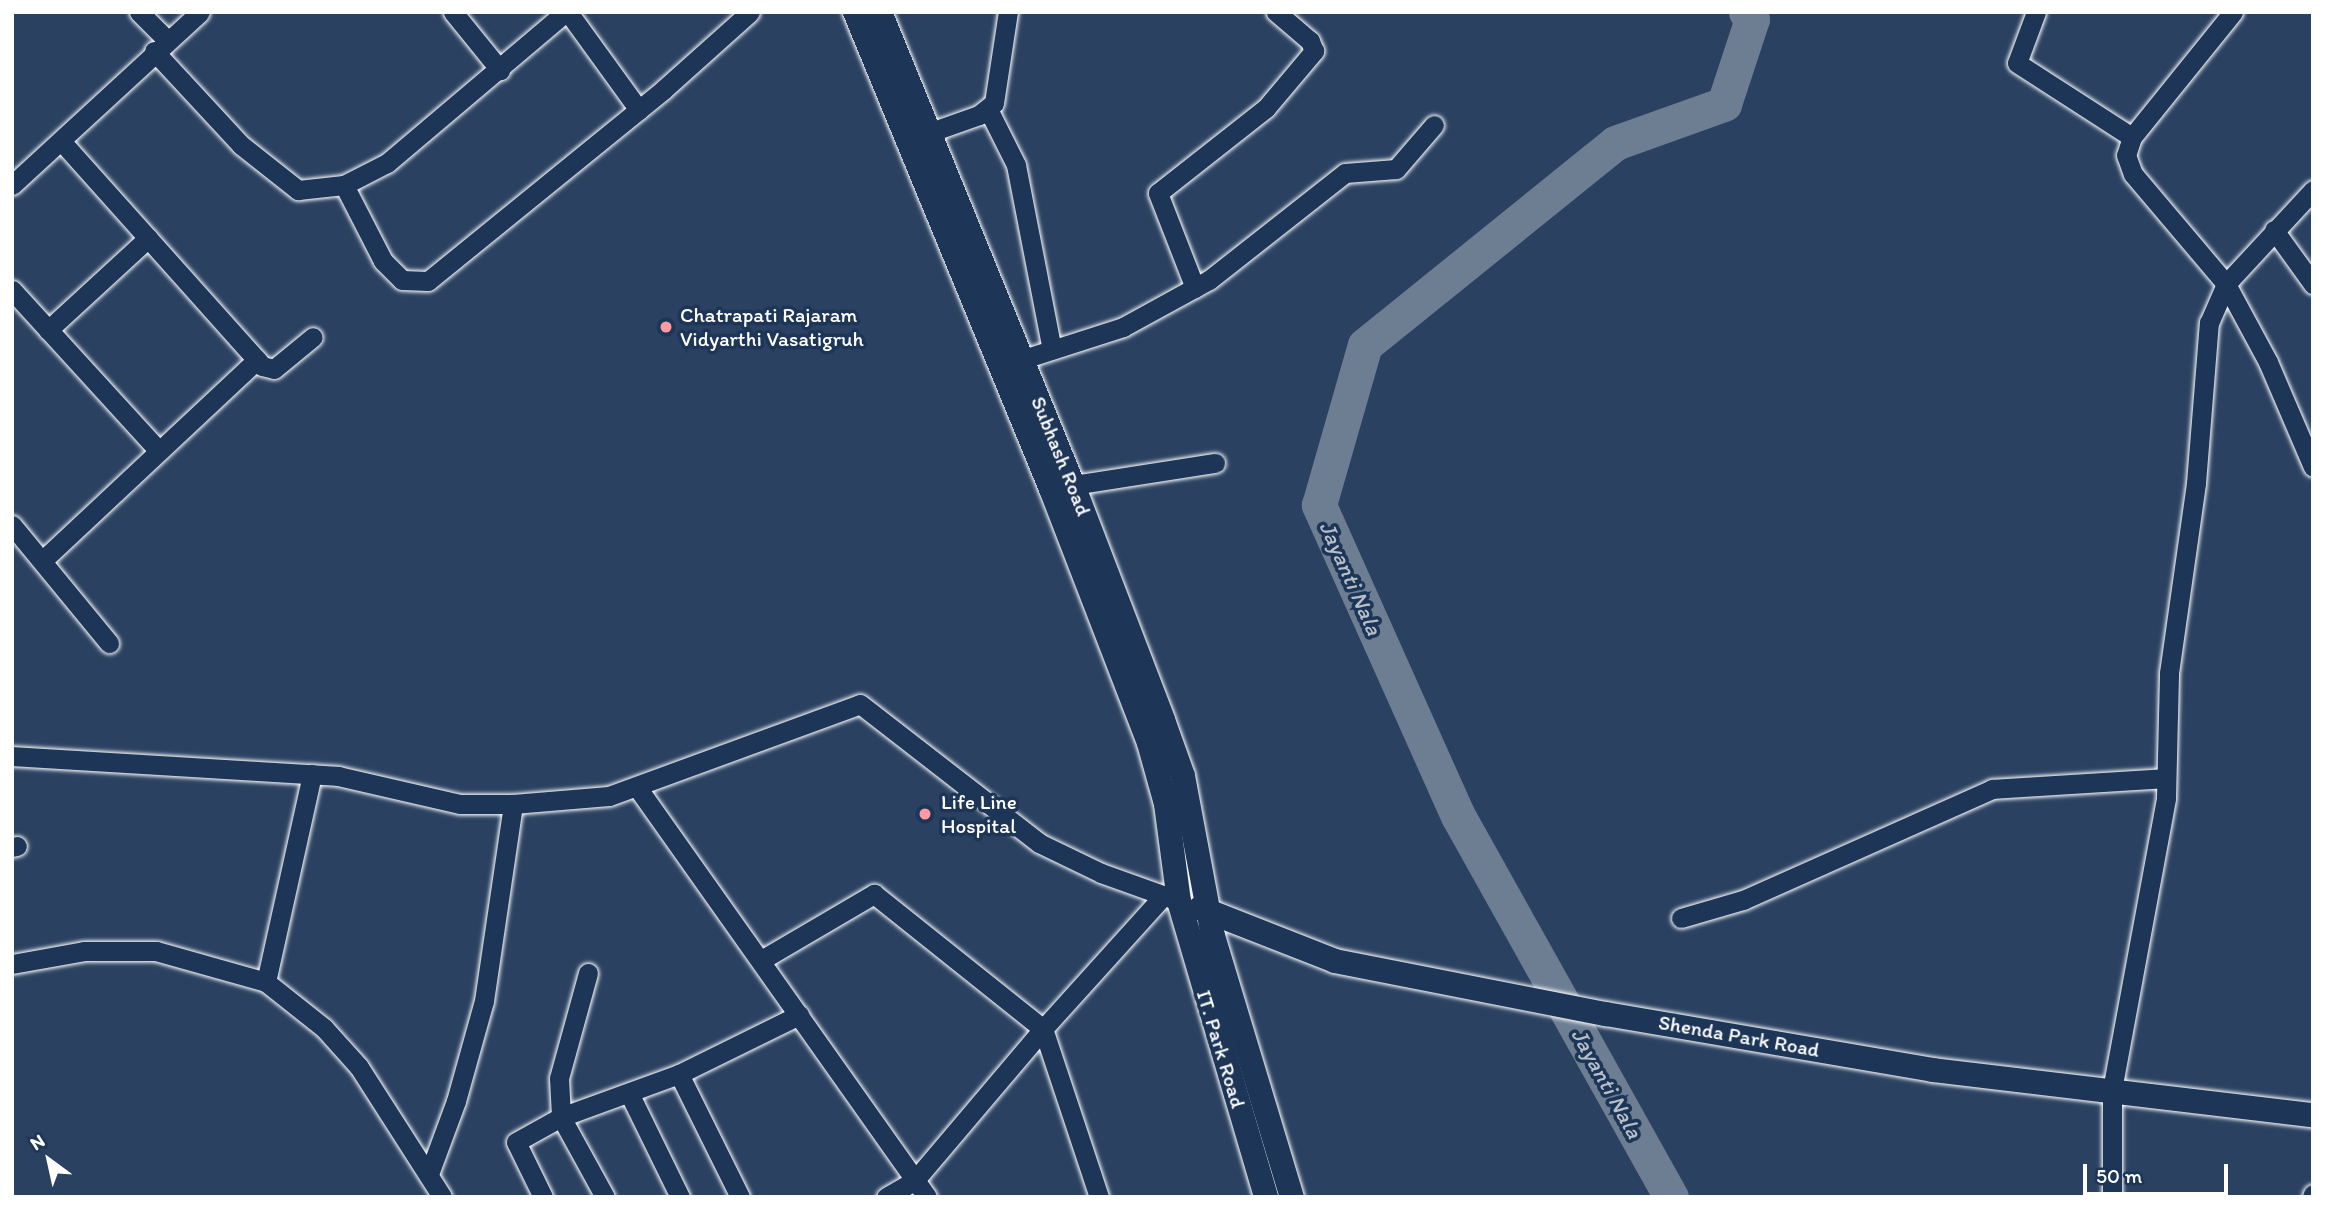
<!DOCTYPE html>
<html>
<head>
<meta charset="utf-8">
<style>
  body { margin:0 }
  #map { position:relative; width:2325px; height:1209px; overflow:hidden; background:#2a4161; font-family:Itim,sans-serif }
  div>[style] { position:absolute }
  .river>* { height:35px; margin:-17.5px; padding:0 17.5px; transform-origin:17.5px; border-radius:17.5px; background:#6d7d92 }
  .roads { filter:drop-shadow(0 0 2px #fff) drop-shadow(0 0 2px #fff) }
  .minor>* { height:19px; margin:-9.5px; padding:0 9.5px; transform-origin:9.5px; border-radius:9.5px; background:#1d3557 }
  .major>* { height:24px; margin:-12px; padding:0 12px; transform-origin:12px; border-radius:12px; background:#1d3557 }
  .dots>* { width:19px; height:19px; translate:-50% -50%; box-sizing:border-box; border:4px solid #1d3557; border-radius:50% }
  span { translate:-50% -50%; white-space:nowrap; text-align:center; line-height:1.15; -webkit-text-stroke:7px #1d3557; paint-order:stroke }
  .poi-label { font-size:21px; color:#fff }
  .left { translate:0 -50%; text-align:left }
  .street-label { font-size:21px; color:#fff }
  .water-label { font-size:23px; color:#b6bec8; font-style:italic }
  .frame { position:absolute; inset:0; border:14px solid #fff; pointer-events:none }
  .north { position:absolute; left:14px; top:1125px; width:70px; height:70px; -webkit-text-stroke:5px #1d3557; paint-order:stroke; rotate:327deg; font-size:19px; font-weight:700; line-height:28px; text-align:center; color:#fff }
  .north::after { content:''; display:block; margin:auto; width:24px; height:32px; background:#fff; clip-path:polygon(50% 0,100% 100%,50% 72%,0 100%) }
  .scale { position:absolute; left:2083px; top:1164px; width:145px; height:32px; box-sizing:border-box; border:4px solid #fff; border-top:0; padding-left:9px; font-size:21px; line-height:24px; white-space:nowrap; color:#fff; -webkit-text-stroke:5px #1d3557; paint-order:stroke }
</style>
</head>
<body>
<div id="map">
  <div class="river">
    <i style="left:1671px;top:1197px;width:436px;rotate:-119.2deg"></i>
    <i style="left:1458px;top:816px;width:341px;rotate:-114.1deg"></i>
    <i style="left:1319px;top:505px;width:166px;rotate:-74deg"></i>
    <i style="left:1365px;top:345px;width:321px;rotate:-38.9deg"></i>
    <i style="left:1615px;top:143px;width:116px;rotate:-19.7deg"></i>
    <i style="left:1724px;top:104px;width:89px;rotate:-71.8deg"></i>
    <i style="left:1752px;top:19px;width:9px;rotate:-131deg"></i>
  </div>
  <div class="roads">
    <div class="minor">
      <i style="left:139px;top:12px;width:40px;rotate:45deg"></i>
      <i style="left:453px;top:12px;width:75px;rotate:51deg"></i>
      <i style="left:568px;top:12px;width:121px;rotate:54.1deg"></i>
      <i style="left:2036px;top:12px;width:54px;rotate:110.4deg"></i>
      <i style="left:2017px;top:63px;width:137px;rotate:32.8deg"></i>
      <i style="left:2233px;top:12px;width:161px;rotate:128.9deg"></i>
      <i style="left:2132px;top:137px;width:19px;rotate:108deg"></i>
      <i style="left:2126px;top:155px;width:20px;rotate:70deg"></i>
      <i style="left:2133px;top:174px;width:144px;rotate:49.8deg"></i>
      <i style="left:2226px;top:284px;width:89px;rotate:61.7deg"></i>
      <i style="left:2268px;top:362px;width:114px;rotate:66.8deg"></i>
      <i style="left:154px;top:51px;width:128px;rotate:47.2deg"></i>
      <i style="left:241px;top:145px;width:73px;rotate:38.3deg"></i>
      <i style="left:298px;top:190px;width:46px;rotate:-6.2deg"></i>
      <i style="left:344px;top:185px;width:48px;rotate:-27.1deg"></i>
      <i style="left:387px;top:163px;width:234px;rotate:-40.2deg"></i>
      <i style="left:988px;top:109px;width:63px;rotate:63.4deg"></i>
      <i style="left:1016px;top:165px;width:188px;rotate:79deg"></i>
      <i style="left:928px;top:133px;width:54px;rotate:-19.4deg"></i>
      <i style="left:979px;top:115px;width:19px;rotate:-39deg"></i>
      <i style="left:994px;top:103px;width:92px;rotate:-81.3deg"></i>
      <i style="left:62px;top:142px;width:300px;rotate:48.2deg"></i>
      <i style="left:262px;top:366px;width:12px;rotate:14deg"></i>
      <i style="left:274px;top:369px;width:50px;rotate:-39.4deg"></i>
      <i style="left:12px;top:185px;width:255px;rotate:-42.6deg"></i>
      <i style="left:344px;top:185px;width:85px;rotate:62.8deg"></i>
      <i style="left:383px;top:261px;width:27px;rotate:45deg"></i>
      <i style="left:402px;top:280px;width:26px;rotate:2deg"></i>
      <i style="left:428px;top:281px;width:304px;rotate:-39.1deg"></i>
      <i style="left:664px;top:89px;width:115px;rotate:-41.8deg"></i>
      <i style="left:2274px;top:230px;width:67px;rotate:54.2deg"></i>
      <i style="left:1195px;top:288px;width:102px;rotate:-111.3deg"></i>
      <i style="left:1158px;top:193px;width:137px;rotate:-38.2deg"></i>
      <i style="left:1266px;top:108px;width:75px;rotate:-49.9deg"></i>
      <i style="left:1314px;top:51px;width:11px;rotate:-112deg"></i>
      <i style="left:1310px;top:41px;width:45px;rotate:-139.5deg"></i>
      <i style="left:12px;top:290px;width:218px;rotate:47.6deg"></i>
      <i style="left:48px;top:330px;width:136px;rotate:-42.6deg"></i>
      <i style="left:1008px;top:364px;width:121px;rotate:-17.8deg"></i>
      <i style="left:1123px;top:327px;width:98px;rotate:-28.7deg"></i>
      <i style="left:1209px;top:280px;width:173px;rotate:-38.2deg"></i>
      <i style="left:1345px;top:173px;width:51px;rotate:-4.5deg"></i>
      <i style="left:1396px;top:169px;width:58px;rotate:-49.2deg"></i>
      <i style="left:1061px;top:487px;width:156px;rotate:-8.9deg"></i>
      <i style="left:12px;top:525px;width:153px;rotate:50.6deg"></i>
      <i style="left:43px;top:560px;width:293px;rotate:-43.1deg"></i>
      <i style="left:12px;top:756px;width:327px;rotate:3.5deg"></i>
      <i style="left:338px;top:776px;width:125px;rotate:12.9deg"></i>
      <i style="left:460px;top:804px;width:53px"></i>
      <i style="left:513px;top:804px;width:96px;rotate:-4.8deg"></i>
      <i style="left:609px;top:796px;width:267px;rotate:-20.1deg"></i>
      <i style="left:860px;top:704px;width:227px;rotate:37.8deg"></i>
      <i style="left:1039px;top:843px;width:69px;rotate:25.8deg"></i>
      <i style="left:1101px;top:873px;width:83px;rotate:19.7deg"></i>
      <i style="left:637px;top:787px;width:502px;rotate:54.73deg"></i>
      <i style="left:12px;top:847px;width:5px;rotate:-11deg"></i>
      <i style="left:1681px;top:918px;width:65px;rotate:-16.2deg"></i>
      <i style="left:1743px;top:900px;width:273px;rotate:-24deg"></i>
      <i style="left:1992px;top:789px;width:174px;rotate:-3.6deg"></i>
      <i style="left:763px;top:959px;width:129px;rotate:-30.4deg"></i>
      <i style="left:874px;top:894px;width:216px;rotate:38.6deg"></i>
      <i style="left:1043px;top:1029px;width:199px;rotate:130.3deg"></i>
      <i style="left:914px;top:1181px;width:32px;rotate:150deg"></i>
      <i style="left:12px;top:964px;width:73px;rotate:-10.2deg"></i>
      <i style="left:84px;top:951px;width:72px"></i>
      <i style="left:156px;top:951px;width:114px;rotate:15.7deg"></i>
      <i style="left:266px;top:982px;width:74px;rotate:38.4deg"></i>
      <i style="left:324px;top:1028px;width:52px;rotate:48.1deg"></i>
      <i style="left:359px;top:1067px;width:154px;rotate:57.4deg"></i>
      <i style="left:588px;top:973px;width:109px;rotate:105.4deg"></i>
      <i style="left:559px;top:1078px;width:39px;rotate:87deg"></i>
      <i style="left:561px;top:1117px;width:91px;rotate:61.2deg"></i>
      <i style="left:266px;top:982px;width:213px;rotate:-77.5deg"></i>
      <i style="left:679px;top:1074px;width:137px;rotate:63.6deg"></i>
      <i style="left:630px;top:1095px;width:114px;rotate:63.9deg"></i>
      <i style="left:429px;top:1174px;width:78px;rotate:-69.7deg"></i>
      <i style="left:456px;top:1101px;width:104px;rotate:-74.4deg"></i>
      <i style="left:484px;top:1001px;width:199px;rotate:-81.6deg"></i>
      <i style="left:543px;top:1197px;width:61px;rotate:-116.1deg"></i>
      <i style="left:516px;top:1142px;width:51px;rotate:-29.1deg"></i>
      <i style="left:561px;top:1117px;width:126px;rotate:-20deg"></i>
      <i style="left:679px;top:1074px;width:134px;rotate:-26.2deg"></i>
      <i style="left:1099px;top:1197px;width:177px;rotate:-108.4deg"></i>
      <i style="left:1043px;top:1029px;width:179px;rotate:-47.9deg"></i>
      <i style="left:2112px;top:1197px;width:107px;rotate:-90deg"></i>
      <i style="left:2112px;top:1090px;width:297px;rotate:-79.5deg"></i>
      <i style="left:2166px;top:798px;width:125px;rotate:-88.6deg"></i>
      <i style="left:2169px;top:673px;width:192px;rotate:-81.9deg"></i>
      <i style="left:2196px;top:483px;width:161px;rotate:-85.4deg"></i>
      <i style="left:2209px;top:323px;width:43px;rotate:-66.4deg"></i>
      <i style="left:2226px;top:284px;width:128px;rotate:-47.2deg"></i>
      <i style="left:2312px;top:1197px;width:3px;rotate:-72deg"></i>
    </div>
    <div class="major">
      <i style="left:855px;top:12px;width:516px;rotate:67.66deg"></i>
      <i style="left:1051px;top:489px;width:272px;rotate:68.9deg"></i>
      <i style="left:1149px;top:743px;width:63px;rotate:74.4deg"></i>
      <i style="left:1166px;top:804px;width:98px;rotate:82.4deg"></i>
      <i style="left:1179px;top:901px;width:309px;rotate:73.6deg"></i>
      <i style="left:880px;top:12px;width:511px;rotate:67.8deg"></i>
      <i style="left:1073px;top:485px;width:252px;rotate:69deg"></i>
      <i style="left:1163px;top:720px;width:59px;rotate:70.3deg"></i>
      <i style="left:1183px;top:776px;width:163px;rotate:79.4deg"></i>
      <i style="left:1213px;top:936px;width:273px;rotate:73.2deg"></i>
      <i style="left:1200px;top:908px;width:145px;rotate:21.4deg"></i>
      <i style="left:1335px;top:961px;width:276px;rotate:11.1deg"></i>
      <i style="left:1606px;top:1014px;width:332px;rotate:9.7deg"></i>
      <i style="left:1933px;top:1070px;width:383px;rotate:6.8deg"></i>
    </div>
  </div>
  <div class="dots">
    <i style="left:666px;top:327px;background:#ff9aa2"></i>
    <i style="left:925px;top:814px;background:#ff9aa2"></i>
  </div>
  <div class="poi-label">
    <span class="left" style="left:680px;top:327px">Chatrapati Rajaram<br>Vidyarthi Vasatigruh</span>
    <span class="left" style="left:941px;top:814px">Life Line<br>Hospital</span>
  </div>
  <div class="street-label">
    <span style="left:1061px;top:456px;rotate:68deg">Subhash Road</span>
    <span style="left:1739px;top:1036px;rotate:10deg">Shenda Park Road</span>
    <span style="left:1221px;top:1049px;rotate:73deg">IT. Park Road</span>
  </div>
  <div class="water-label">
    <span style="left:1351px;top:578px;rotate:66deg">Jayanti Nala</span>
    <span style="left:1607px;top:1083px;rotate:61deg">Jayanti Nala</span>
  </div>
  <div class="frame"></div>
  <div class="north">N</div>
  <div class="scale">50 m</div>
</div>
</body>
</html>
